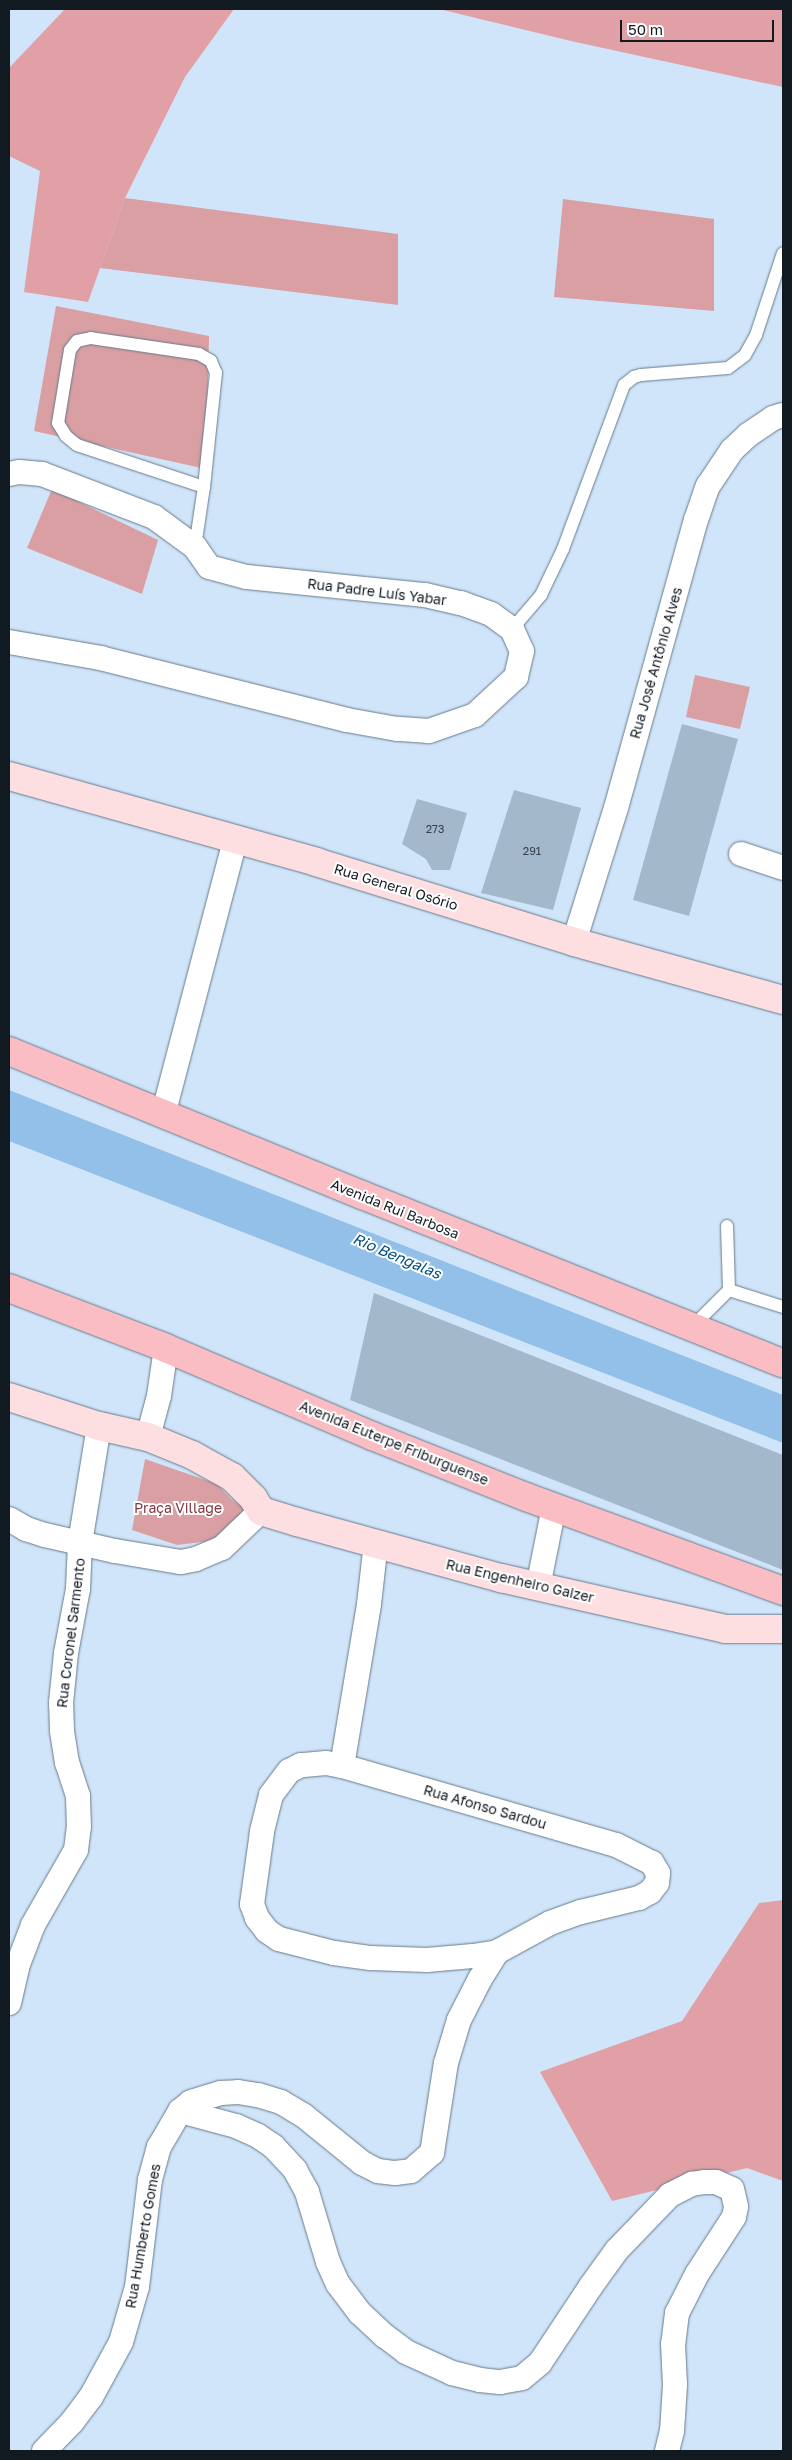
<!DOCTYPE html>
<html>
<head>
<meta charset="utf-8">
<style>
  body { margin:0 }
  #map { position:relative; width:792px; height:2460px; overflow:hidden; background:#d0e5f9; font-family:"Golos Text",sans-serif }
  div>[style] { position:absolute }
  .green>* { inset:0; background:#d99fa3 }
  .forest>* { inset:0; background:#e0a0a5 }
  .water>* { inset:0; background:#92c0e9 }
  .building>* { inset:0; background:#a3b8cb }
  .roads { filter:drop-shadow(0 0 1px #667a8b) drop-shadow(0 0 1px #667a8b) }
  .lane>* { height:12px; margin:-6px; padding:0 6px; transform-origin:6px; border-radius:6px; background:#fff }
  .street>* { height:24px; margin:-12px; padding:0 12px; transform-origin:12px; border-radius:12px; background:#fff }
  .secondary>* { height:28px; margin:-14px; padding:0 14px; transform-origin:14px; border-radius:14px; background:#fddee1 }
  .primary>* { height:28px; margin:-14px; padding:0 14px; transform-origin:14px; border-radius:14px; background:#fabdc3 }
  span { translate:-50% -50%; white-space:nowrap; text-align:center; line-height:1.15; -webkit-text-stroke:4px #fff; paint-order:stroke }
  .number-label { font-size:11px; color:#36424c }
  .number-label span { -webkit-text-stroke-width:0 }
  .street-label { font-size:14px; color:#121a21 }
  .park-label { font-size:14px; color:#833640 }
  .water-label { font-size:15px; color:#004e80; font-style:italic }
  .frame { position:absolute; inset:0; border:10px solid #121a21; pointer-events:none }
  .scale { position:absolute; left:620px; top:20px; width:154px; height:22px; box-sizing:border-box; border:2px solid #121a21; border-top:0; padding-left:6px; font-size:15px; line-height:18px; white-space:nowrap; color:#121a21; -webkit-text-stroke:4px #fff; paint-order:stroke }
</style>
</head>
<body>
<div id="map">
  <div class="green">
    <i style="clip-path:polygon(125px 198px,398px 234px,398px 305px,100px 268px)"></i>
    <i style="clip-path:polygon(563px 199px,714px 219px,714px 311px,554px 297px)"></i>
    <i style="clip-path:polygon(56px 306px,209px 336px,206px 469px,34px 431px)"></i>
    <i style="clip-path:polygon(52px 489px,158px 540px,142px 594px,27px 548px)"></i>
    <i style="clip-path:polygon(695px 675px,750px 687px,740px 729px,686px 717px)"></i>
    <i style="clip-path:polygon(145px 1459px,217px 1484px,231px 1499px,244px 1508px,228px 1534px,210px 1541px,177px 1545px,132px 1530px)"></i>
  </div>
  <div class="forest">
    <i style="clip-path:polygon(65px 9px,234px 9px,185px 77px,125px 198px,88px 302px,24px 292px,40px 171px,9px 156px,9px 68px)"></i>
    <i style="clip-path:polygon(439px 9px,783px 9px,783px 87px,571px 41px)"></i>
    <i style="clip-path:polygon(783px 1900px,783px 2181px,747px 2168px,612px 2201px,540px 2072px,682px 2021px,759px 1903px)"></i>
  </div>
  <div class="water">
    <i style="clip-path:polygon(9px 1090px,783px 1395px,783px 1443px,9px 1141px)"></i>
  </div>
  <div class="building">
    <i style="clip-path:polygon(682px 724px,738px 739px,689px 916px,633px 900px)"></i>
    <i style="clip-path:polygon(514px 790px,581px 808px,553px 910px,481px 893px)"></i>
    <i style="clip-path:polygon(417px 799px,467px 813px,450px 870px,432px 870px,426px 859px,402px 844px)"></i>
    <i style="clip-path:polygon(374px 1293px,783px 1455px,783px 1570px,350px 1400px)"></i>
  </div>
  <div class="roads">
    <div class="lane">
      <i style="left:195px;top:547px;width:61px;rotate:-81.5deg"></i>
      <i style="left:204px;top:487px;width:115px;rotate:-84deg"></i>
      <i style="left:216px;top:373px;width:13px;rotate:-113deg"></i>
      <i style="left:211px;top:361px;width:14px;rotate:-150deg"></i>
      <i style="left:199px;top:354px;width:109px;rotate:-171.6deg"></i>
      <i style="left:91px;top:338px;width:14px;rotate:168deg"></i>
      <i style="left:77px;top:341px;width:11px;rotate:128deg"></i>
      <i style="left:70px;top:350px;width:74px;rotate:99.3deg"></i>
      <i style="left:58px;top:423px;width:15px;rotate:58deg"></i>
      <i style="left:66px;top:436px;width:14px;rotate:39deg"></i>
      <i style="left:77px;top:445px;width:134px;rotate:18.3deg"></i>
      <i style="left:512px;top:629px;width:45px;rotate:-49.5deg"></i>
      <i style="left:541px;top:595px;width:51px;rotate:-64.4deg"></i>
      <i style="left:563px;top:549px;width:175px;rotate:-69.6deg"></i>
      <i style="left:624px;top:385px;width:13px;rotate:-39deg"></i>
      <i style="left:634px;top:377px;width:7px;rotate:-16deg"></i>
      <i style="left:641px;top:375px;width:87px;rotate:-4.6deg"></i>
      <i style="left:728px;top:368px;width:21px;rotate:-37deg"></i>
      <i style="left:745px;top:355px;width:23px;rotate:-61deg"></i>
      <i style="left:756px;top:335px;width:86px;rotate:-71.8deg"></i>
      <i style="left:727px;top:1226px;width:64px;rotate:88.2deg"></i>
      <i style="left:692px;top:1327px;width:52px;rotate:-45deg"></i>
      <i style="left:729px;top:1290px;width:57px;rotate:17.5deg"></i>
    </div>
    <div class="street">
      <i style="left:9px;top:474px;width:10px;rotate:-11deg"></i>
      <i style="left:19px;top:472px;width:23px;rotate:5deg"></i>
      <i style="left:42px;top:474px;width:120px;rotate:21deg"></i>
      <i style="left:154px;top:517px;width:51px;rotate:36.2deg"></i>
      <i style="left:195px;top:547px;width:24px;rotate:55deg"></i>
      <i style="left:209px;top:567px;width:39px;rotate:15deg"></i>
      <i style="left:247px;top:577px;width:179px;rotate:5.8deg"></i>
      <i style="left:425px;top:595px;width:37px;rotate:13deg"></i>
      <i style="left:461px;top:603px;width:32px;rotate:20deg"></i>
      <i style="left:491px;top:614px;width:26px;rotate:36deg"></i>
      <i style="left:512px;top:629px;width:24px;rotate:66deg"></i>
      <i style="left:522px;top:651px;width:27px;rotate:103deg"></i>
      <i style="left:516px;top:677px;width:56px;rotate:137.2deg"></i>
      <i style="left:475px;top:715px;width:49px;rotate:160.8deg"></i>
      <i style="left:429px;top:731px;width:32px;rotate:-176deg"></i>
      <i style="left:397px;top:729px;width:51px;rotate:-169.8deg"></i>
      <i style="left:347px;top:720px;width:254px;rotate:-165.9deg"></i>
      <i style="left:101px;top:658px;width:93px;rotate:-170.1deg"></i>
      <i style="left:741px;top:854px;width:44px;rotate:18.4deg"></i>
      <i style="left:574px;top:942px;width:140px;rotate:-72.6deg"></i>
      <i style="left:616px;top:808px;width:299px;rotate:-74.5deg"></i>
      <i style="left:696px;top:520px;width:36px;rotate:-71deg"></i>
      <i style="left:708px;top:486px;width:43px;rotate:-56.3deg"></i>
      <i style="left:732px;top:450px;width:22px;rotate:-43deg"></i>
      <i style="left:748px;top:435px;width:30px;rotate:-34deg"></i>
      <i style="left:773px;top:418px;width:10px;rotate:-17deg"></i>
      <i style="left:163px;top:1115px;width:284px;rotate:-75.3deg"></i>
      <i style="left:148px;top:1437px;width:42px;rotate:-75deg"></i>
      <i style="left:159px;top:1396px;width:49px;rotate:-81.7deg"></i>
      <i style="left:9px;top:1519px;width:20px;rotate:30deg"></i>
      <i style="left:26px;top:1529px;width:20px;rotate:18deg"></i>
      <i style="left:45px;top:1535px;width:72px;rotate:12.9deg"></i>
      <i style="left:115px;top:1551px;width:67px;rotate:9.5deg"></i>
      <i style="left:181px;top:1562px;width:15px;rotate:-11deg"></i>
      <i style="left:196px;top:1559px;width:28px;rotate:-23deg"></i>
      <i style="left:222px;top:1548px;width:54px;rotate:-43.5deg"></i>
      <i style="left:538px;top:1587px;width:82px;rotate:-78.7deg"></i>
      <i style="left:342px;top:1766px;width:16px;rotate:-169deg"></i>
      <i style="left:326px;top:1763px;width:25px;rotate:175deg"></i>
      <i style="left:301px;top:1765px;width:13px;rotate:153deg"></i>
      <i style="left:289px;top:1771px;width:30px;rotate:127deg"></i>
      <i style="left:271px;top:1795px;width:38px;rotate:104deg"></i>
      <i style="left:262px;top:1832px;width:73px;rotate:97.9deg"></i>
      <i style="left:252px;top:1904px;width:15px;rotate:70deg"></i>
      <i style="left:257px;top:1918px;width:16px;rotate:52deg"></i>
      <i style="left:267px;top:1931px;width:14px;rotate:34deg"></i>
      <i style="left:279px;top:1939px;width:57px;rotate:14.3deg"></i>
      <i style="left:334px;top:1953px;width:37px;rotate:8deg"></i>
      <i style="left:371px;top:1958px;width:56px;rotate:2deg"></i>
      <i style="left:427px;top:1960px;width:46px;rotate:-5deg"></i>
      <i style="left:473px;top:1956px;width:24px;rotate:-9deg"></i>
      <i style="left:497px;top:1952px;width:60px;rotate:-28.7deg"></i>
      <i style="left:550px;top:1923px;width:33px;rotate:-20deg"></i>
      <i style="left:581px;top:1912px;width:60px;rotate:-13.6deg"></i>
      <i style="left:639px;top:1898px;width:13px;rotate:-29deg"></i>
      <i style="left:650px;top:1892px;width:11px;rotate:-52deg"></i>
      <i style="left:657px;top:1883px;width:10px;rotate:-84deg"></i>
      <i style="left:658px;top:1873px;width:12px;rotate:-121deg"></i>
      <i style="left:652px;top:1863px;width:40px;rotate:-153.4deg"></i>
      <i style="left:616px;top:1845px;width:285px;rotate:-163.9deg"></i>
      <i style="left:342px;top:1766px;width:164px;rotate:-80.5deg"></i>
      <i style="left:369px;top:1604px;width:61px;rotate:-83.5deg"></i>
      <i style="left:9px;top:2003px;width:37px;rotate:-77deg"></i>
      <i style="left:17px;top:1967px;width:45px;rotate:-69.1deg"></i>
      <i style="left:33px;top:1925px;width:86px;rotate:-60.2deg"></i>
      <i style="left:76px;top:1850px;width:23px;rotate:-83deg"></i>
      <i style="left:79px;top:1827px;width:31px;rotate:-92deg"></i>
      <i style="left:78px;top:1796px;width:35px;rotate:-108deg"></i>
      <i style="left:67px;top:1763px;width:33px;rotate:-99deg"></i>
      <i style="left:62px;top:1730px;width:27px;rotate:-92deg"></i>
      <i style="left:61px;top:1703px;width:50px;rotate:-84.3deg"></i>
      <i style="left:66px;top:1653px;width:65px;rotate:-79.4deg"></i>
      <i style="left:78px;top:1589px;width:46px;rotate:-87.5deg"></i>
      <i style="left:80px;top:1543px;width:119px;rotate:-80.8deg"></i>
      <i style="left:180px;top:2111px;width:58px;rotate:15deg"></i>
      <i style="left:236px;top:2126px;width:24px;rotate:24deg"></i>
      <i style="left:258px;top:2136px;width:18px;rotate:34deg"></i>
      <i style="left:273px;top:2146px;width:33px;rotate:47deg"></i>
      <i style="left:295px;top:2170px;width:25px;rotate:61deg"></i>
      <i style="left:307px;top:2192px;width:73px;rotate:73.3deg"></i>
      <i style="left:328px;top:2262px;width:24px;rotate:66deg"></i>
      <i style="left:338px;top:2284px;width:36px;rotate:53deg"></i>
      <i style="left:360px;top:2313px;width:34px;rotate:43deg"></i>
      <i style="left:385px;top:2336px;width:26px;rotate:37deg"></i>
      <i style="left:406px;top:2352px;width:51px;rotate:24.5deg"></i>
      <i style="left:452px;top:2373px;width:29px;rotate:14deg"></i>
      <i style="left:480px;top:2380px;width:20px;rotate:6deg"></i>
      <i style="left:500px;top:2382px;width:22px;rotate:-10deg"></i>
      <i style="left:522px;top:2378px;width:23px;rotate:-40deg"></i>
      <i style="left:540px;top:2363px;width:92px;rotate:-56.5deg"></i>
      <i style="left:591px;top:2286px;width:44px;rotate:-54.2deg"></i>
      <i style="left:617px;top:2250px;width:76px;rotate:-46.1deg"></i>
      <i style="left:670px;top:2195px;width:25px;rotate:-27deg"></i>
      <i style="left:692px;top:2184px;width:13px;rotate:-9deg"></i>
      <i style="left:705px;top:2182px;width:11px"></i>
      <i style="left:716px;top:2182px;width:17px;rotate:24deg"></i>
      <i style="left:732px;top:2189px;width:18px;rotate:77deg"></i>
      <i style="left:736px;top:2207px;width:10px;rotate:101deg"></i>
      <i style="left:734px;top:2217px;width:68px;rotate:123deg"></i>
      <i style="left:697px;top:2274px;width:44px;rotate:117.1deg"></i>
      <i style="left:677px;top:2313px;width:31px;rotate:97deg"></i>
      <i style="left:673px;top:2344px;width:41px;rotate:87.2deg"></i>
      <i style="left:675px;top:2385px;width:46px;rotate:93.7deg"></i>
      <i style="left:672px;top:2431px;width:21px;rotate:104deg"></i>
      <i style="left:44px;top:2451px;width:40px;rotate:-46deg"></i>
      <i style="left:72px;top:2422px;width:31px;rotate:-53deg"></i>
      <i style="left:91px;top:2397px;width:63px;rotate:-61.4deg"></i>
      <i style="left:121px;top:2342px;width:57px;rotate:-73.8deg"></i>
      <i style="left:137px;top:2287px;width:108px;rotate:-83.1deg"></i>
      <i style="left:150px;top:2180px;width:34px;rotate:-75deg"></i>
      <i style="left:159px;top:2147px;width:42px;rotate:-59.7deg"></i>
      <i style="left:180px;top:2111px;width:14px;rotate:-39deg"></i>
      <i style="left:191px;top:2102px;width:31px;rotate:-17deg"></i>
      <i style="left:221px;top:2093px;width:17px;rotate:-3deg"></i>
      <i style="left:238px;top:2092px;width:20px;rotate:9deg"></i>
      <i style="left:258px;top:2095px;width:24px;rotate:17deg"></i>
      <i style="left:281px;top:2102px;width:26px;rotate:31deg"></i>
      <i style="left:303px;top:2115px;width:76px;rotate:39.1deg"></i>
      <i style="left:362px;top:2163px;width:18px;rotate:27deg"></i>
      <i style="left:378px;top:2171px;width:17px;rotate:7deg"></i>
      <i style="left:395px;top:2173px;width:16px;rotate:-7deg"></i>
      <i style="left:411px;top:2171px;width:28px;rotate:-41deg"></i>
      <i style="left:432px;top:2153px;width:91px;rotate:-81.2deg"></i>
      <i style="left:446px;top:2063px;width:45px;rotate:-73.2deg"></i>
      <i style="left:459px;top:2020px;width:46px;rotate:-62.9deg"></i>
      <i style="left:480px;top:1979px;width:32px;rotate:-58deg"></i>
    </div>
    <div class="secondary">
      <i style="left:9px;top:776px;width:319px;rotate:15.6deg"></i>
      <i style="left:316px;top:862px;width:270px;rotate:17.2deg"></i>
      <i style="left:574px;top:942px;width:217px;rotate:15.5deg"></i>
      <i style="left:9px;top:1397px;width:95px;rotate:17.9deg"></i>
      <i style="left:99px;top:1426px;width:50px;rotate:12.7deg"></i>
      <i style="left:148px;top:1437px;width:48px;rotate:22.2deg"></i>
      <i style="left:192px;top:1455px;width:46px;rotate:28.8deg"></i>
      <i style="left:232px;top:1477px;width:30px;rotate:45deg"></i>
      <i style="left:253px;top:1498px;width:15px;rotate:58deg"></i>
      <i style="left:261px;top:1511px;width:38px;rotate:17deg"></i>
      <i style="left:297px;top:1522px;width:212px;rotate:15.4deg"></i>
      <i style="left:501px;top:1578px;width:230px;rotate:12.8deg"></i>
      <i style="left:725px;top:1629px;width:58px"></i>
    </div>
    <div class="primary">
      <i style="left:9px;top:1051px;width:381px;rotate:22.2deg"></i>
      <i style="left:362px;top:1195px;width:453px;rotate:21.8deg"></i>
      <i style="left:9px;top:1288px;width:168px;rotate:20.9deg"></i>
      <i style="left:166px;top:1348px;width:224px;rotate:23.1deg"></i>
      <i style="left:372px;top:1436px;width:166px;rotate:21.6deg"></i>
      <i style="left:526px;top:1497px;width:274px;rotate:20.1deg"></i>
    </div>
  </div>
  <div class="number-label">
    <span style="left:435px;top:829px">273</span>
    <span style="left:532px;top:851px">291</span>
  </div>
  <div class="street-label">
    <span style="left:377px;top:592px;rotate:7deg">Rua Padre Luís Yabar</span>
    <span style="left:656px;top:663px;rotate:-74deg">Rua José Antônio Alves</span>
    <span style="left:396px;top:887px;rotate:17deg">Rua General Osório</span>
    <span style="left:395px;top:1209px;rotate:22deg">Avenida Rui Barbosa</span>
    <span style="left:394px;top:1443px;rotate:22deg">Avenida Euterpe Friburguense</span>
    <span style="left:520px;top:1581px;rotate:13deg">Rua Engenheiro Gaizer</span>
    <span style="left:71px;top:1633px;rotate:-83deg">Rua Coronel Sarmento</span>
    <span style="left:485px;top:1807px;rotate:16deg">Rua Afonso Sardou</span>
    <span style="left:143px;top:2236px;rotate:-80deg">Rua Humberto Gomes</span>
  </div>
  <div class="park-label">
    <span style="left:178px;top:1508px">Praça Village</span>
  </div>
  <div class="water-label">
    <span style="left:397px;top:1256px;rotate:23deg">Rio Bengalas</span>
  </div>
  <div class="frame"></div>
  <div class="scale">50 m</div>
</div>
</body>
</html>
